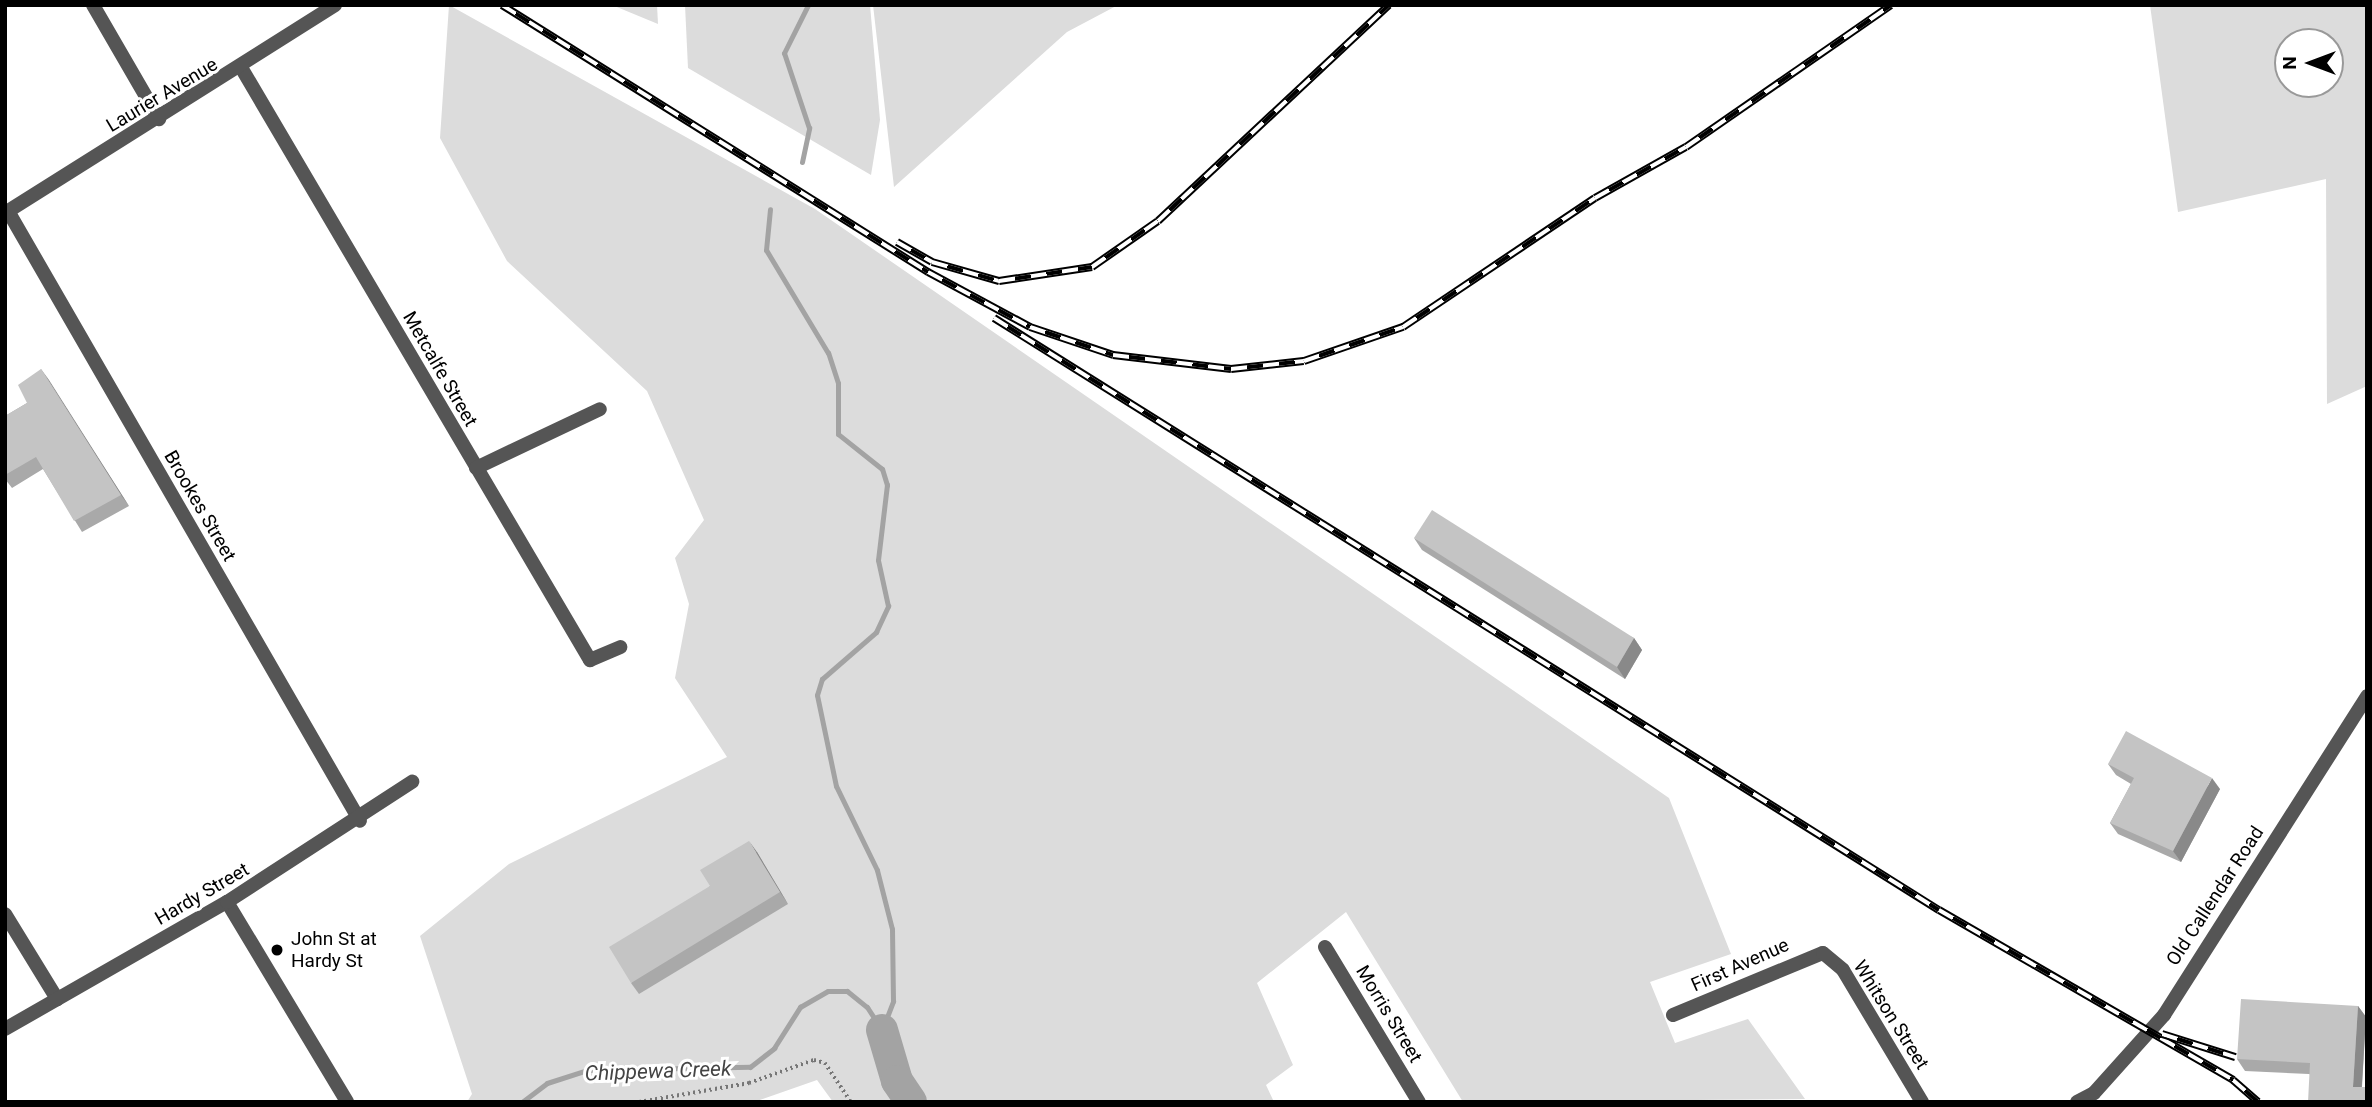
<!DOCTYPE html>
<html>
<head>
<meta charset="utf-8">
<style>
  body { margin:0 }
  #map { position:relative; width:2372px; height:1107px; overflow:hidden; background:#fff; font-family:Roboto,sans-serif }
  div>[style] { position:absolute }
  .green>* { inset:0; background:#dcdcdc }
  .stream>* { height:5px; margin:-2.5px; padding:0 2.5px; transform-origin:2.5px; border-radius:2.5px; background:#a3a3a3 }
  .river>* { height:32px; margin:-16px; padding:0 16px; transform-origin:16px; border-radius:16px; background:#a3a3a3 }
  .path>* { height:3.5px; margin-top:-1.75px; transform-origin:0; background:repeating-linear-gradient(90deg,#777 0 2px,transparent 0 5.5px) }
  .street>* { height:14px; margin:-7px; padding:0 7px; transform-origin:7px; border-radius:7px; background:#555 }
  .rail>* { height:8px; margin-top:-4px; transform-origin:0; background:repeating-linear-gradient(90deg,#fff 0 16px,#000 0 32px); box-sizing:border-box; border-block:2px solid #000 }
  .wall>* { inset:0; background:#a9a9a9 }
  .shaded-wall>* { inset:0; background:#898989 }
  .building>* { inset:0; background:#c4c4c4 }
  .dots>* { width:19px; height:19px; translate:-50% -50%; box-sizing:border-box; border:4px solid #fff; border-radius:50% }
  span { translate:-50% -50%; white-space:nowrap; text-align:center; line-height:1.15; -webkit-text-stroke:6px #fff; paint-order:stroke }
  .street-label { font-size:19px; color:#000 }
  .poi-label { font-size:19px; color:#000 }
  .left { translate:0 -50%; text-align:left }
  .water-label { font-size:21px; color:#444; font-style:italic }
  .frame { position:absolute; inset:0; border:7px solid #000; pointer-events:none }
  .north { position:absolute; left:2274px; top:28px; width:70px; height:70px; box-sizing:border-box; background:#fff; border:2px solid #999; border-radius:50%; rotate:270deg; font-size:19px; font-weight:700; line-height:28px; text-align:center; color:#000 }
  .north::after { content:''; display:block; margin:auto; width:24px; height:32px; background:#000; clip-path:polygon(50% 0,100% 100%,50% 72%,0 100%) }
</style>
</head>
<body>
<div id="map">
  <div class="green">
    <i style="clip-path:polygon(449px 5px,815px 209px,1669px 798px,1731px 954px,1650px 982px,1675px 1043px,1748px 1019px,1805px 1099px,1463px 1102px,1346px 912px,1257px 983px,1293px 1065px,1266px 1085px,1274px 1102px,833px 1102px,817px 1080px,754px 1102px,467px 1102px,472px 1094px,420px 936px,509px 864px,727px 757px,675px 678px,689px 604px,675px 558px,704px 520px,647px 391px,507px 261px,440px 138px)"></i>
    <i style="clip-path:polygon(612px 5px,657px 5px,658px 24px)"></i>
    <i style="clip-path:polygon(685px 5px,870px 5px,880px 120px,871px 175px,688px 68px)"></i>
    <i style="clip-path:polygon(873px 5px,1118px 5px,1067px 32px,894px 187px)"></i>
    <i style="clip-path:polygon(evenodd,2150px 5px,2367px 5px,2367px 386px,2327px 404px,2326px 179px,2178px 212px,2150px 5px,2330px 42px,2330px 84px,2288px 84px,2288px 42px,2330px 42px)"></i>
  </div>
  <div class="stream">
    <i style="left:802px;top:162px;width:35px;rotate:-78deg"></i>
    <i style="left:809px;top:128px;width:79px;rotate:-108.4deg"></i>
    <i style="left:784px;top:53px;width:54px;rotate:-63.4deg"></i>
    <i style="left:522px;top:1102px;width:31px;rotate:-37deg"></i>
    <i style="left:547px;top:1083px;width:42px;rotate:-18deg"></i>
    <i style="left:587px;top:1070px;width:163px;rotate:-1.1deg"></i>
    <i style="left:750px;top:1067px;width:31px;rotate:-38deg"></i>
    <i style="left:774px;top:1048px;width:49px;rotate:-57.6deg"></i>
    <i style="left:800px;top:1007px;width:32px;rotate:-30deg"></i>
    <i style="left:828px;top:991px;width:19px"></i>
    <i style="left:847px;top:991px;width:26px;rotate:39deg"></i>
    <i style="left:867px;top:1007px;width:27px;rotate:57deg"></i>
    <i style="left:882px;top:1030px;width:31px;rotate:-69deg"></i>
    <i style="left:893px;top:1001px;width:72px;rotate:-90.8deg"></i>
    <i style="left:892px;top:929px;width:61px;rotate:-104.3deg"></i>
    <i style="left:877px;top:870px;width:93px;rotate:-116deg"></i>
    <i style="left:836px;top:786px;width:93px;rotate:-101.8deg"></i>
    <i style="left:817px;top:695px;width:17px;rotate:-73deg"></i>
    <i style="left:822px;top:679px;width:72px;rotate:-41deg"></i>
    <i style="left:876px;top:632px;width:29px;rotate:-65deg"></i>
    <i style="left:888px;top:606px;width:47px;rotate:-102.3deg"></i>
    <i style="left:878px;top:560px;width:76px;rotate:-83.2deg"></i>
    <i style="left:887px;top:485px;width:17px;rotate:-107deg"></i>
    <i style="left:882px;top:469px;width:56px;rotate:-141.5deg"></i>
    <i style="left:838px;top:434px;width:51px;rotate:-90deg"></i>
    <i style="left:838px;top:383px;width:32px;rotate:-108deg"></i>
    <i style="left:828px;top:353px;width:120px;rotate:-121deg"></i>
    <i style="left:766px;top:250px;width:41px;rotate:-84.4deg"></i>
  </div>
  <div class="river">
    <i style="left:882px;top:1030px;width:53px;rotate:73.6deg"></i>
    <i style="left:897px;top:1081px;width:25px;rotate:56deg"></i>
  </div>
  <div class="path">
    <i style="left:639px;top:1102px;width:112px;rotate:-9.8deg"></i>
    <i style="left:749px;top:1083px;width:69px;rotate:-19.5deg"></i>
    <i style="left:814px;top:1060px;width:11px;rotate:15deg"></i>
    <i style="left:825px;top:1063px;width:47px;rotate:56.3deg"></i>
  </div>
  <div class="street">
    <i style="left:93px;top:5px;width:132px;rotate:59.9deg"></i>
    <i style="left:242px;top:69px;width:686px;rotate:59.51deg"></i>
    <i style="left:590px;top:660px;width:33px;rotate:-23deg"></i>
    <i style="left:8px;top:211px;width:704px;rotate:60.01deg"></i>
    <i style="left:5px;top:213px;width:390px;rotate:-32.2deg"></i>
    <i style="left:476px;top:468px;width:137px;rotate:-25.4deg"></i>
    <i style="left:227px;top:902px;width:233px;rotate:59deg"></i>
    <i style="left:5px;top:914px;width:100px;rotate:58.5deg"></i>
    <i style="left:1325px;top:947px;width:181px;rotate:58.8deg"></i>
    <i style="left:1673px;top:1015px;width:162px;rotate:-22.5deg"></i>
    <i style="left:1823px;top:953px;width:26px;rotate:40deg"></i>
    <i style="left:1843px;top:970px;width:154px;rotate:59.1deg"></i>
    <i style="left:5px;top:1029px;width:256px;rotate:-29.8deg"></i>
    <i style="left:227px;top:902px;width:221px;rotate:-33deg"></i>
    <i style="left:2077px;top:1102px;width:19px;rotate:-28deg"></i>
    <i style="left:2094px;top:1093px;width:105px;rotate:-48.1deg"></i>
    <i style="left:2164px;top:1015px;width:378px;rotate:-57.5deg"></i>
  </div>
  <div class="rail">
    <i style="left:502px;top:5px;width:503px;rotate:32.08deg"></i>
    <i style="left:928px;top:272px;width:116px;rotate:28.3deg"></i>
    <i style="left:1030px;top:327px;width:88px;rotate:18.6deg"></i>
    <i style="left:1113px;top:355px;width:119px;rotate:6.8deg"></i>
    <i style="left:1231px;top:369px;width:73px;rotate:-6.3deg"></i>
    <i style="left:1304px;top:361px;width:105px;rotate:-19deg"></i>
    <i style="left:1403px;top:327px;width:231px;rotate:-33.9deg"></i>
    <i style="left:1595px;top:198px;width:104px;rotate:-29.3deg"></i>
    <i style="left:1686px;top:147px;width:249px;rotate:-34.7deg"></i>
    <i style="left:897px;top:242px;width:40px;rotate:29.7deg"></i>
    <i style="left:932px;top:262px;width:70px;rotate:15.8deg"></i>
    <i style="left:999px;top:281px;width:94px;rotate:-8.6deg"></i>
    <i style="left:1092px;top:267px;width:80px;rotate:-34.9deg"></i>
    <i style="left:1158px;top:221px;width:316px;rotate:-43.1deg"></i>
    <i style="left:994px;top:318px;width:1115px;rotate:32.07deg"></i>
    <i style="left:1939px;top:910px;width:340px;rotate:30deg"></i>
    <i style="left:2233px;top:1080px;width:33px;rotate:41deg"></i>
    <i style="left:2162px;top:1034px;width:77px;rotate:17.5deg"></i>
  </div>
  <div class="wall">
    <i style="clip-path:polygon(41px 369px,129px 506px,82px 532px,43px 469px,12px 488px,5px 479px,5px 416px,27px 403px)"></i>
    <i style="clip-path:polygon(1414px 538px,1634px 638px,1642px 650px,1625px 679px,1422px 550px)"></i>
    <i style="clip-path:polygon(2108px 764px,2220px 789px,2181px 862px,2118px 834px,2110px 823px,2131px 784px,2116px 775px)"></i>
    <i style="clip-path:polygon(757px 852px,788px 904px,639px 994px,631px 983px,710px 886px)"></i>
    <i style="clip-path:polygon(2358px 1006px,2366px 1017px,2362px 1087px,2367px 1102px,2309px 1074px,2245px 1071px,2237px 1059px)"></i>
  </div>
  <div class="shaded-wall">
    <i style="clip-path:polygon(41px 369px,49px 380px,129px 506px,121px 495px)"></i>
    <i style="clip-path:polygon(1634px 638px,1642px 650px,1625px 679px,1617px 667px)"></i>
    <i style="clip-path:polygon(2212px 778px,2220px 789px,2181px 862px,2173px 851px)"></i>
    <i style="clip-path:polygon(749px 841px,757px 852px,788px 904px,780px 892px)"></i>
    <i style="clip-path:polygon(2358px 1006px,2366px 1017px,2361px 1098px,2353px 1087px)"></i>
  </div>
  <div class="building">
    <i style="clip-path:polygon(41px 369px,121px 495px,74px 521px,36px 457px,5px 475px,5px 416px,27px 403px,18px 385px)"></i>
    <i style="clip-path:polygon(1432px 510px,1634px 638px,1617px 667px,1414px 538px)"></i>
    <i style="clip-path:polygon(2126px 731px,2212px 778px,2173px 851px,2110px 823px,2134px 778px,2108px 764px)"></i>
    <i style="clip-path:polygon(749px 841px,780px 892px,631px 983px,609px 947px,710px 886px,700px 870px)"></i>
    <i style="clip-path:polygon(2241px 999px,2358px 1006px,2353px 1087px,2367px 1087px,2367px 1102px,2308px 1102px,2310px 1063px,2237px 1059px)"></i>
  </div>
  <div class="dots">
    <i style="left:277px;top:950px;background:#000"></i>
  </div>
  <div class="street-label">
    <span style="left:162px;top:95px;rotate:-31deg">Laurier Avenue</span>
    <span style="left:440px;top:369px;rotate:60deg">Metcalfe Street</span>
    <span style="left:200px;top:506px;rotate:60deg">Brookes Street</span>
    <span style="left:202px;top:894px;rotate:-30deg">Hardy Street</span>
    <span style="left:2215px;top:896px;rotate:-57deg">Old Callendar Road</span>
    <span style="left:1740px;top:965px;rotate:-24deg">First Avenue</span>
    <span style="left:1389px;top:1014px;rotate:59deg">Morris Street</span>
    <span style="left:1891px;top:1015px;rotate:58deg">Whitson Street</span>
  </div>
  <div class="poi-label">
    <span class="left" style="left:291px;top:950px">John St at<br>Hardy St</span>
  </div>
  <div class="water-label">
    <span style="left:658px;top:1071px;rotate:-2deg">Chippewa Creek</span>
  </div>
  <div class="frame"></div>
  <div class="north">N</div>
</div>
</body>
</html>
